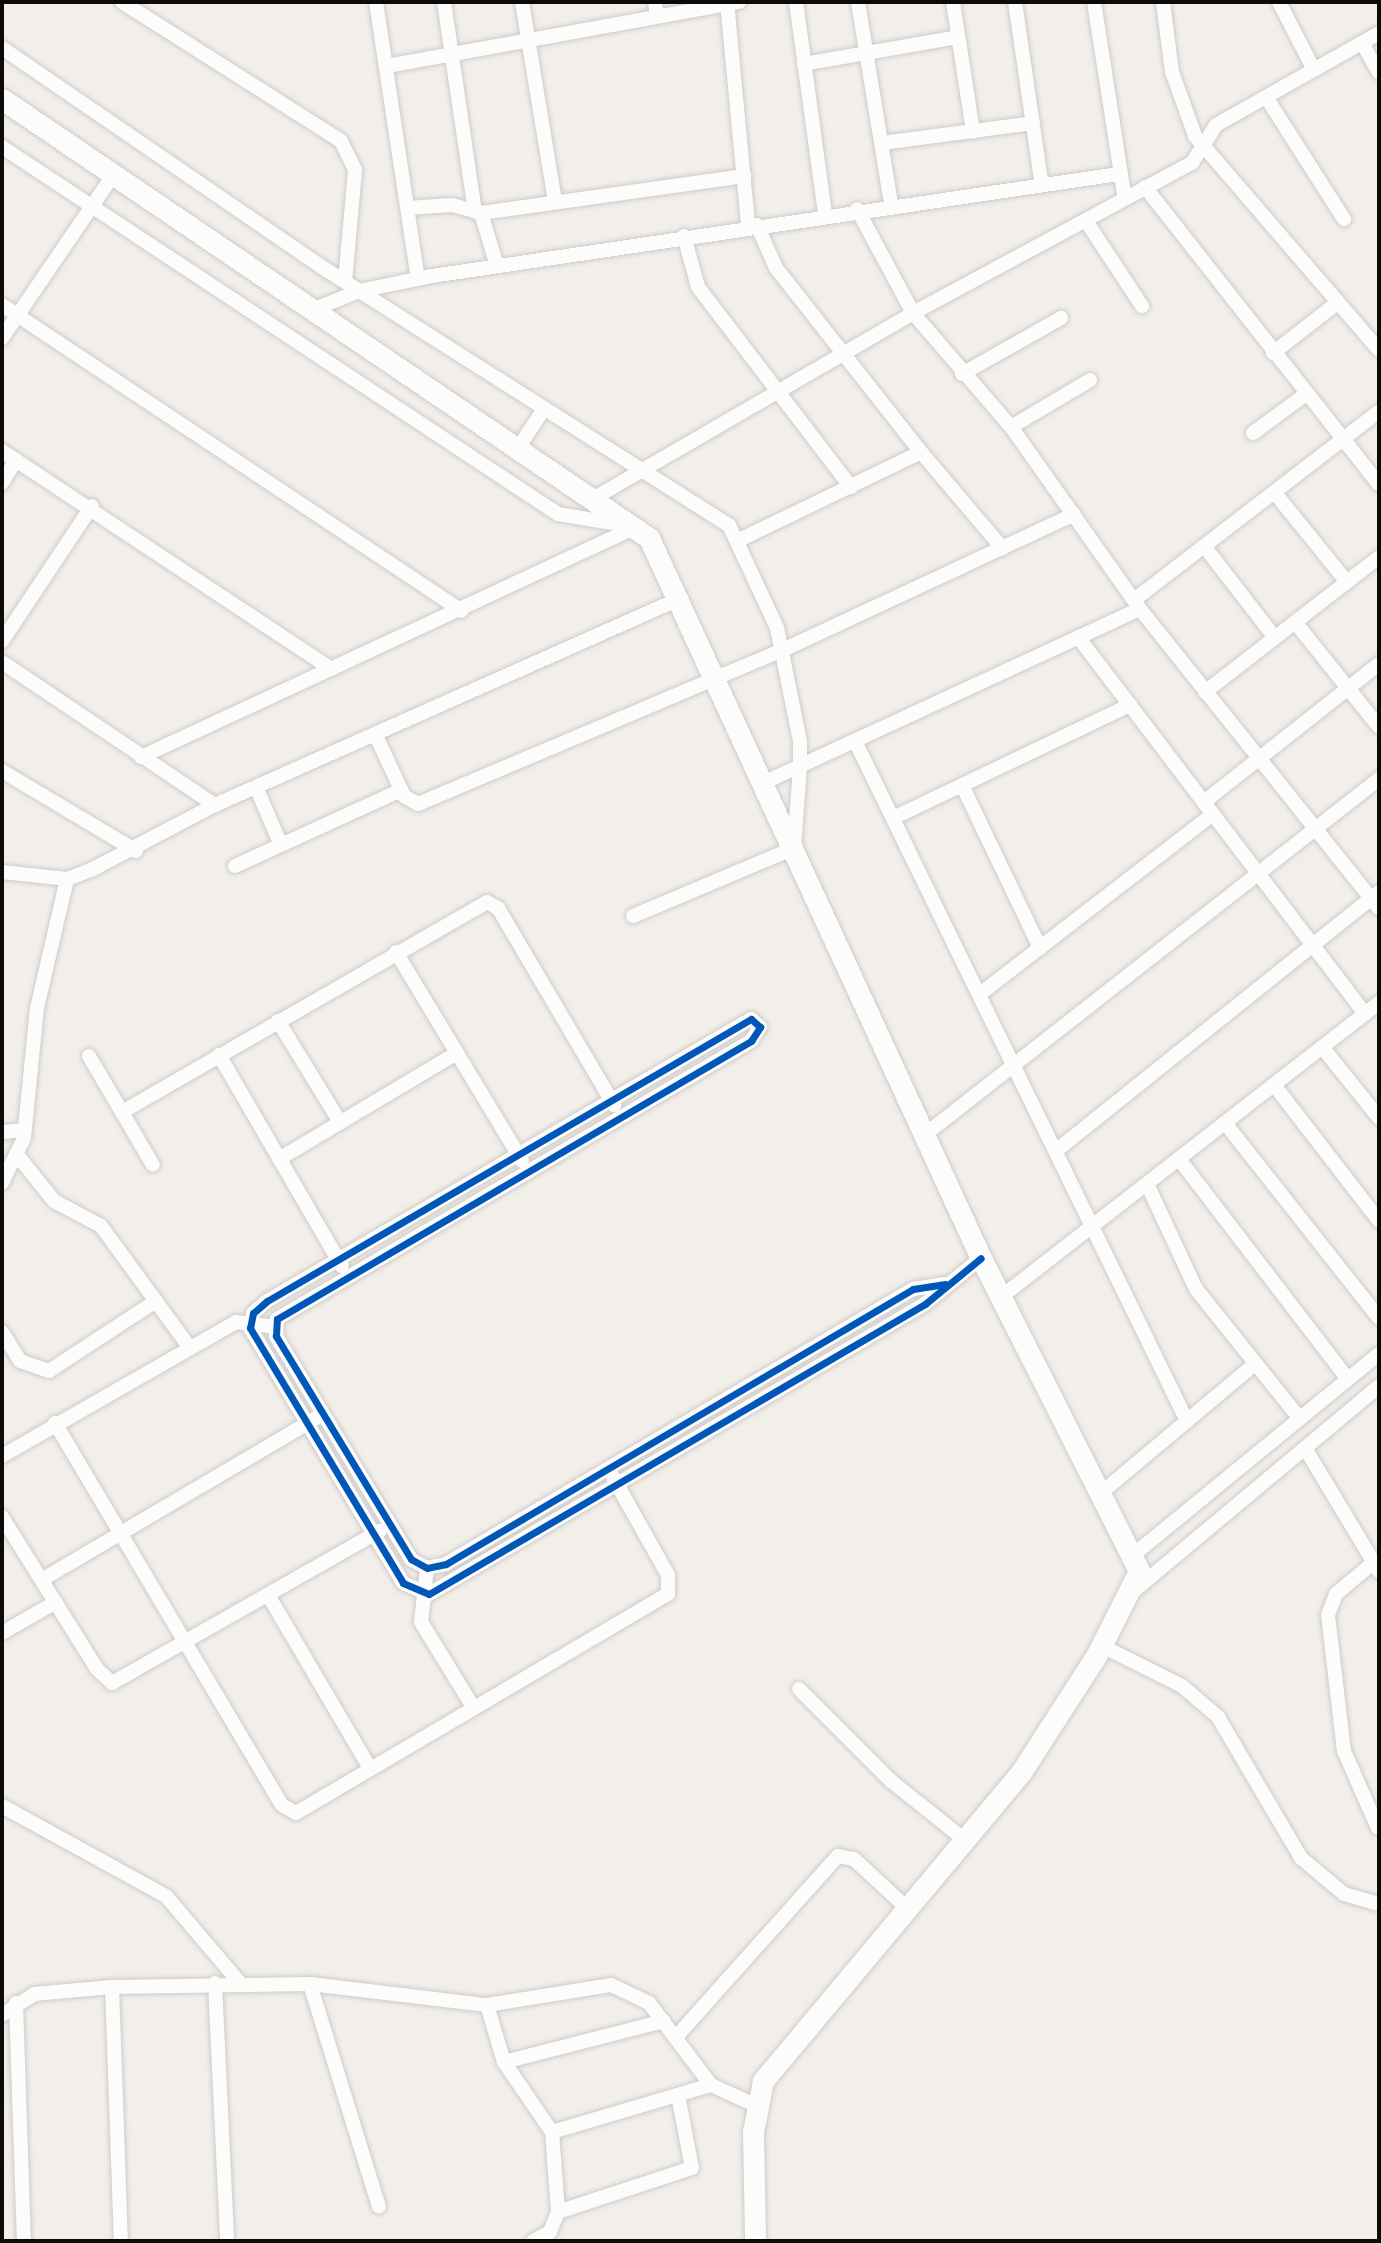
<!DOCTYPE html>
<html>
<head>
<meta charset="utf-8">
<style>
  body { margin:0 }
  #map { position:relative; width:1381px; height:2243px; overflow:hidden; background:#f2eeea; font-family:Montserrat,sans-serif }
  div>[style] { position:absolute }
  .roads { filter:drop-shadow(0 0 2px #cecbc8) drop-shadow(0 0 2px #cecbc8) }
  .street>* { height:14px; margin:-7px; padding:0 7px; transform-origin:7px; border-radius:7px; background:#fdfcfc }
  .secondary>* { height:21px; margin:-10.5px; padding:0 10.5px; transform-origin:10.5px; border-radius:10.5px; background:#fdfcfc }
  .cycleway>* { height:7px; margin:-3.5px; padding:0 3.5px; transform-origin:3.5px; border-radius:3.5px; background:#0057b8 }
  span { translate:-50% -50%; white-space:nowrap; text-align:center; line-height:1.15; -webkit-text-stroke:7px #f5efe7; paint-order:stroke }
  .frame { position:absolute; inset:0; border:4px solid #0d0b08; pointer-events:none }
</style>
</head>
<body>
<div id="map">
  <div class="roads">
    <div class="street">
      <i style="left:122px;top:2px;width:259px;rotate:32.4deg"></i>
      <i style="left:341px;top:141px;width:32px;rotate:64deg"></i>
      <i style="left:355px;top:170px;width:111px;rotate:95.1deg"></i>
      <i style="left:376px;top:2px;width:280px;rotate:81.4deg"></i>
      <i style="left:444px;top:2px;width:212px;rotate:81.6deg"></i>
      <i style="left:522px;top:2px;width:203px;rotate:80.6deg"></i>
      <i style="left:655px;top:2px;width:14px;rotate:82deg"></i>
      <i style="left:727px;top:2px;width:225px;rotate:84.6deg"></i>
      <i style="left:796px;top:2px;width:214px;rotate:82.2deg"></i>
      <i style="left:858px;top:2px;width:205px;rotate:80.7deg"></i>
      <i style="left:953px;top:2px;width:131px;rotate:81.2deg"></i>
      <i style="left:1015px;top:2px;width:181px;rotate:81.7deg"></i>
      <i style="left:1094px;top:2px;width:199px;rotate:81.1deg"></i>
      <i style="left:1163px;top:2px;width:71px;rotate:82.7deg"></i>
      <i style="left:1172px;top:72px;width:68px;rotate:70.2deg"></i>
      <i style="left:1195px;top:136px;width:282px;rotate:49.3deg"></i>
      <i style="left:1279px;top:2px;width:76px;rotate:62.8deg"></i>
      <i style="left:1362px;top:43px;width:34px;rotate:60deg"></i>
      <i style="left:2px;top:48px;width:395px;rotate:34.4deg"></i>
      <i style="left:328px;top:271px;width:475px;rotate:32.4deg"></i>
      <i style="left:729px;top:525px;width:114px;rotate:65deg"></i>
      <i style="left:777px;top:628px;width:115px;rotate:78.5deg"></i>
      <i style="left:800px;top:741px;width:25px;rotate:90deg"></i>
      <i style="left:800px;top:766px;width:41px;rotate:155.3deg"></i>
      <i style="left:804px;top:64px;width:156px;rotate:-9.9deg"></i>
      <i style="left:387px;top:66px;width:358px;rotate:-10.3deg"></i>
      <i style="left:1266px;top:97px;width:145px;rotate:57.4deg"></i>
      <i style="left:882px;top:143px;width:152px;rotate:-7.5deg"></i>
      <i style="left:2px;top:147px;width:666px;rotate:33.43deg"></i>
      <i style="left:558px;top:514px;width:73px;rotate:9.5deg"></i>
      <i style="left:1145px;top:187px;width:378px;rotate:51.8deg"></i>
      <i style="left:408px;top:208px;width:44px;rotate:-3.9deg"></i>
      <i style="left:452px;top:205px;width:30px;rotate:15deg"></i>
      <i style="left:481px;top:213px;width:266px;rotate:-8deg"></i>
      <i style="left:481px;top:213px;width:55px;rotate:73.2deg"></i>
      <i style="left:1086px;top:221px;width:102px;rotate:56.6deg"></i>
      <i style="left:757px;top:225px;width:47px;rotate:66.2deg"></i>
      <i style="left:776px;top:268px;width:234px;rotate:51.8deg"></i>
      <i style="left:684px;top:236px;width:53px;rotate:74.6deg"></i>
      <i style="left:698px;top:287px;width:252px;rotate:52.6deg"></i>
      <i style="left:2px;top:305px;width:552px;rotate:33.63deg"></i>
      <i style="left:315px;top:309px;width:48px;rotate:-22.2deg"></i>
      <i style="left:359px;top:291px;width:75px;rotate:-11.6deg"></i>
      <i style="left:432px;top:276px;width:695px;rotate:-8.45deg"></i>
      <i style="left:2px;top:338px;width:197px;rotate:-55.7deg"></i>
      <i style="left:1273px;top:353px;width:81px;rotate:-38deg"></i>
      <i style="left:962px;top:374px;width:114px;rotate:-29.5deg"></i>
      <i style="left:1011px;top:427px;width:92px;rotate:-30.7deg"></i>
      <i style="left:1253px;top:433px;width:66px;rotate:-36.3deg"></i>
      <i style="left:520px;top:445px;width:43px;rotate:-56.3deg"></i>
      <i style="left:2px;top:451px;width:395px;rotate:33.5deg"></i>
      <i style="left:2px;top:483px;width:27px;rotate:-59deg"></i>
      <i style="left:1274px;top:492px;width:116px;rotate:51deg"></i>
      <i style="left:596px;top:497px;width:367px;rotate:-30.1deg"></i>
      <i style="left:913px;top:313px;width:317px;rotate:-28.3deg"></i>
      <i style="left:1192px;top:163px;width:45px;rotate:-57.7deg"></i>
      <i style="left:1216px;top:125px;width:187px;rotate:-29.4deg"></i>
      <i style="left:737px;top:541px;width:204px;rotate:-25.8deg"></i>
      <i style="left:921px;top:452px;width:126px;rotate:49.8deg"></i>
      <i style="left:1204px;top:546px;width:116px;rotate:52.3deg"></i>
      <i style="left:1134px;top:600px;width:309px;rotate:-37.6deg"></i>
      <i style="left:1140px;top:609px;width:383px;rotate:51.4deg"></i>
      <i style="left:1295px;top:622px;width:134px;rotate:51.3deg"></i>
      <i style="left:1078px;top:637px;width:474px;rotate:52.7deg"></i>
      <i style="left:2px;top:641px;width:162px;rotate:-56.3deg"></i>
      <i style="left:2px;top:662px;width:257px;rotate:33.9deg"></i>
      <i style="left:1205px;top:692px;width:220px;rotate:-37.8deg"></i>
      <i style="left:376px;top:736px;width:66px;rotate:65deg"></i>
      <i style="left:404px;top:796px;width:16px;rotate:30deg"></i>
      <i style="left:418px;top:804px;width:396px;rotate:-22.9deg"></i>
      <i style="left:783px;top:650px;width:321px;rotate:-25deg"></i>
      <i style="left:855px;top:741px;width:757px;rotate:63.98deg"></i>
      <i style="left:141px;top:757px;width:546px;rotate:-24.92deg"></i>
      <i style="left:2px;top:771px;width:156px;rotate:30.8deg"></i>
      <i style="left:962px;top:785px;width:181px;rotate:64.4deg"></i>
      <i style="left:256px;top:787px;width:63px;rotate:66.7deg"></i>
      <i style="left:1204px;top:802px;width:223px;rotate:-38.3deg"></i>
      <i style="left:893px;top:818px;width:263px;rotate:-25.5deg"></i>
      <i style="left:235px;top:866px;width:183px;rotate:-24.6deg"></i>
      <i style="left:2px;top:872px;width:65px;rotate:6.1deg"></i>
      <i style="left:67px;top:879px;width:26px;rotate:-21deg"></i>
      <i style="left:91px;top:870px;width:140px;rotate:-27.7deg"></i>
      <i style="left:215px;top:805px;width:510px;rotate:-23.95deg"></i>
      <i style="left:633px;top:916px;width:175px;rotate:-22.9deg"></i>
      <i style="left:794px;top:848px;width:82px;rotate:-85.8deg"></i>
      <i style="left:800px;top:766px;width:374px;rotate:-24.8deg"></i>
      <i style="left:1140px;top:609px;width:223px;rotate:-125.3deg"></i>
      <i style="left:1011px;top:427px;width:150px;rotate:-130.7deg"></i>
      <i style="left:913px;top:313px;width:118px;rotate:-118.3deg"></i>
      <i style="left:396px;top:952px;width:244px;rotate:58.9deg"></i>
      <i style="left:980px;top:994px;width:294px;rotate:-37.7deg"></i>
      <i style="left:278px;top:1021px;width:119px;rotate:58.5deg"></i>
      <i style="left:1322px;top:1047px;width:91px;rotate:51.2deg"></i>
      <i style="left:219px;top:1055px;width:244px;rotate:59.8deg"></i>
      <i style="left:89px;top:1056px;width:126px;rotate:59.6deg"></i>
      <i style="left:1274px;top:1085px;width:172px;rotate:52.3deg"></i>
      <i style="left:122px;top:1112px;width:421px;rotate:-29.9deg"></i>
      <i style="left:487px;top:902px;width:13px;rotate:29deg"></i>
      <i style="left:498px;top:908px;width:229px;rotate:59.5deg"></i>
      <i style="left:1225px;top:1123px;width:248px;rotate:51.7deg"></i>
      <i style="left:2px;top:1132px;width:22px;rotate:-5deg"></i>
      <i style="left:927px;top:1133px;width:574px;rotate:-38.07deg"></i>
      <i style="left:1057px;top:1150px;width:413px;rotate:-38.7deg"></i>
      <i style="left:18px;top:1156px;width:58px;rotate:51.3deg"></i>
      <i style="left:54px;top:1201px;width:53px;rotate:28deg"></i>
      <i style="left:101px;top:1226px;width:151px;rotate:53.9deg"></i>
      <i style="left:279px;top:1159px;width:207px;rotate:-30.8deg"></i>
      <i style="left:1179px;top:1159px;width:277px;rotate:52.5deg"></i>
      <i style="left:2px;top:1183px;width:50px;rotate:-63.9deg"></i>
      <i style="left:24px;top:1138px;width:131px;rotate:-84.3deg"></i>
      <i style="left:37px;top:1008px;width:132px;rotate:-76.9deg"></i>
      <i style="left:1147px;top:1184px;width:116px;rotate:65deg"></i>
      <i style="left:1196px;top:1289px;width:166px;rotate:51.3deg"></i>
      <i style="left:945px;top:1284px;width:32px;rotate:171deg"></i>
      <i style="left:913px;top:1289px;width:542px;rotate:149.51deg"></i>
      <i style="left:446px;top:1564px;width:19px;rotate:168deg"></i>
      <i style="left:427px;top:1568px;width:18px;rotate:-151deg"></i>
      <i style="left:411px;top:1559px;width:261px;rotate:-121.2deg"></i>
      <i style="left:276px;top:1336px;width:17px;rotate:-87deg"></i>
      <i style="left:277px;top:1319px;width:550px;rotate:-30.39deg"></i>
      <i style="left:751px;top:1041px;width:17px;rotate:-57deg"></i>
      <i style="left:760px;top:1027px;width:12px;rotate:-138deg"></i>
      <i style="left:751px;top:1019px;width:560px;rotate:149.77deg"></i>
      <i style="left:267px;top:1301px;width:18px;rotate:139deg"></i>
      <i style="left:253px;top:1313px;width:15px;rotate:101deg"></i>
      <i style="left:250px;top:1328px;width:297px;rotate:59deg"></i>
      <i style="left:403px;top:1583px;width:28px;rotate:23deg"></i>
      <i style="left:429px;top:1594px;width:575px;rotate:-30.31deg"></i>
      <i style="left:925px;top:1304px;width:72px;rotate:-39.4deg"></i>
      <i style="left:1001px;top:1297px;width:479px;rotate:-37.9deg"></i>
      <i style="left:2px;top:1332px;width:34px;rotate:58deg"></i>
      <i style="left:20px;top:1361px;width:31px;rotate:19deg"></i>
      <i style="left:49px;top:1371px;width:128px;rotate:-33.2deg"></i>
      <i style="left:55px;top:1423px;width:444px;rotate:59.3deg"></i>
      <i style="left:282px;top:1805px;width:16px;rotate:30deg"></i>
      <i style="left:296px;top:1813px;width:432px;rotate:-30.5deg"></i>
      <i style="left:668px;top:1594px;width:19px;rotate:-90deg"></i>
      <i style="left:668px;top:1575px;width:112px;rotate:-119.3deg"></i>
      <i style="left:1305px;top:1448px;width:144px;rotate:59deg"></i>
      <i style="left:2px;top:1456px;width:270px;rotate:-29.8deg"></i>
      <i style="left:236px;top:1322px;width:38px;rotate:7deg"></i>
      <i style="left:1101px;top:1493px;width:201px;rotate:-40deg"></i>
      <i style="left:2px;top:1517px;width:179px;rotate:58deg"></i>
      <i style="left:97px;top:1669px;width:21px;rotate:43deg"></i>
      <i style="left:112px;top:1683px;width:308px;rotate:-29.6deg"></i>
      <i style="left:1132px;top:1556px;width:319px;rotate:-39.3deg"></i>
      <i style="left:1374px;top:1562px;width:50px;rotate:139.9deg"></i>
      <i style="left:1336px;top:1594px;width:22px;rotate:111deg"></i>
      <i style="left:1328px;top:1615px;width:137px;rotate:83.3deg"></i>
      <i style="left:1344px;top:1751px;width:84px;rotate:66.2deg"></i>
      <i style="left:427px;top:1568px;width:54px;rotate:96.3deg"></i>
      <i style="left:421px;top:1622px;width:100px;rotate:58.5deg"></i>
      <i style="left:43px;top:1579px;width:317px;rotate:-30.5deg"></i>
      <i style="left:1135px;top:1590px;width:318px;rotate:-39.9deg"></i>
      <i style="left:268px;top:1595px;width:201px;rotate:59.5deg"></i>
      <i style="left:2px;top:1633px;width:62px;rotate:-29.9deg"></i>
      <i style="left:1102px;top:1646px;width:89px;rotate:26.6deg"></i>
      <i style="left:1182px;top:1686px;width:48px;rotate:40.7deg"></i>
      <i style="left:1218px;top:1717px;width:164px;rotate:59.5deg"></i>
      <i style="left:1301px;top:1858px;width:56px;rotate:39.9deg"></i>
      <i style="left:1344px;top:1894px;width:36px;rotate:16deg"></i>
      <i style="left:799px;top:1689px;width:130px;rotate:45deg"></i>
      <i style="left:891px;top:1781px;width:95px;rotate:38.6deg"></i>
      <i style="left:2px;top:1806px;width:187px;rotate:28.8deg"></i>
      <i style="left:166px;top:1896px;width:116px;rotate:49.6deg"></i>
      <i style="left:215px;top:1983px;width:258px;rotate:87.3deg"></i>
      <i style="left:310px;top:1984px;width:233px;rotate:72.8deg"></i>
      <i style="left:112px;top:1987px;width:254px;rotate:88deg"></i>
      <i style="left:16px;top:2003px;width:238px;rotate:88.1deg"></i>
      <i style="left:487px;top:2005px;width:59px;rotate:73.4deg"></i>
      <i style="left:504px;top:2062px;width:85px;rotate:55.6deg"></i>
      <i style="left:552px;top:2132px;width:80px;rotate:85.7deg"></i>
      <i style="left:558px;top:2212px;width:22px;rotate:112deg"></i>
      <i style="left:550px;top:2232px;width:19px;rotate:152deg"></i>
      <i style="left:2px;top:2015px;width:38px;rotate:-33deg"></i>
      <i style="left:34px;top:1994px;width:78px;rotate:-5.1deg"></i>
      <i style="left:112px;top:1987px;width:198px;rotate:-0.9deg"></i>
      <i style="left:310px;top:1984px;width:178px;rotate:6.8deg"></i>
      <i style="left:487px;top:2005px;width:126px;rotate:-9.2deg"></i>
      <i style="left:611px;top:1985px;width:42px;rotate:25.3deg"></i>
      <i style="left:649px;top:2003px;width:103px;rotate:52.9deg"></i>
      <i style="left:711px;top:2085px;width:48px;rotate:24.4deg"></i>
      <i style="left:676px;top:2037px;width:243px;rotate:-48.2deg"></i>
      <i style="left:838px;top:1856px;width:16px;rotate:11deg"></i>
      <i style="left:854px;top:1859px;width:74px;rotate:42.8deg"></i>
      <i style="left:504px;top:2062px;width:165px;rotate:-14.4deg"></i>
      <i style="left:552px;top:2132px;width:166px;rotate:-16.5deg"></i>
      <i style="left:558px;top:2212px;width:141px;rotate:-18.2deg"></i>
      <i style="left:692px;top:2168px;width:74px;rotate:-100.9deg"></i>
    </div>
    <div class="secondary">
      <i style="left:2px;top:99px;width:782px;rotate:34.16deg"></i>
      <i style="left:649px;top:538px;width:793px;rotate:65.25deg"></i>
      <i style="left:981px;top:1258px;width:351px;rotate:63.2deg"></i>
      <i style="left:1139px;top:1571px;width:95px;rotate:116.8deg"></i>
      <i style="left:1096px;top:1656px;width:137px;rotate:122.8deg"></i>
      <i style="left:1022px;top:1771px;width:404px;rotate:129.9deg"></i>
      <i style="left:763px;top:2081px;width:52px;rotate:101.1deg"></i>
      <i style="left:753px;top:2132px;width:109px;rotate:88.9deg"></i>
    </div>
  </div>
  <div class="cycleway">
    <i style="left:945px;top:1284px;width:32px;rotate:171deg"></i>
    <i style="left:913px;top:1289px;width:542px;rotate:149.51deg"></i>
    <i style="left:446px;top:1564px;width:19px;rotate:168deg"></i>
    <i style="left:427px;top:1568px;width:18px;rotate:-151deg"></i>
    <i style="left:411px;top:1559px;width:261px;rotate:-121.2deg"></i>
    <i style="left:276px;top:1336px;width:17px;rotate:-87deg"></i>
    <i style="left:277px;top:1319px;width:550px;rotate:-30.39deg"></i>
    <i style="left:751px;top:1041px;width:17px;rotate:-57deg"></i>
    <i style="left:760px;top:1027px;width:12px;rotate:-138deg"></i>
    <i style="left:751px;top:1019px;width:560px;rotate:149.77deg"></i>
    <i style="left:267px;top:1301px;width:18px;rotate:139deg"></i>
    <i style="left:253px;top:1313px;width:15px;rotate:101deg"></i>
    <i style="left:250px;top:1328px;width:297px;rotate:59deg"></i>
    <i style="left:403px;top:1583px;width:28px;rotate:23deg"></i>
    <i style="left:429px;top:1594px;width:575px;rotate:-30.31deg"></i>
    <i style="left:925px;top:1304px;width:72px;rotate:-39.4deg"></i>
  </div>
  <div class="frame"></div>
</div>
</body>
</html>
